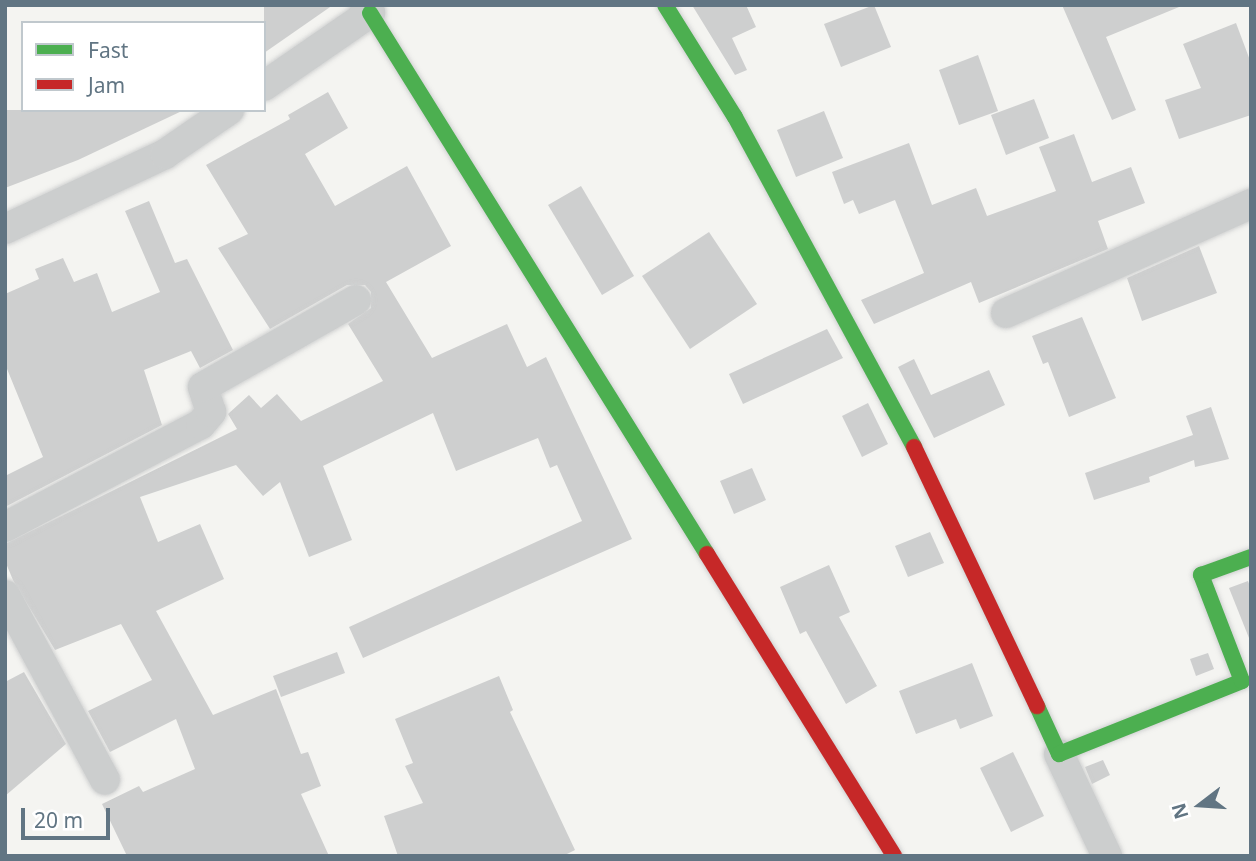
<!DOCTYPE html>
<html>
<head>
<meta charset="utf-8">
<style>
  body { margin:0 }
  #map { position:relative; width:1256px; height:861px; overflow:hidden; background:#f4f4f1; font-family:"Noto Sans",sans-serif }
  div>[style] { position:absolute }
  .building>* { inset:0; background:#cecfcf }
  .roads { filter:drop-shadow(0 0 2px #d0d1d1) drop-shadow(0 0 2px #d0d1d1) }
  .street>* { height:30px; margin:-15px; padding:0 15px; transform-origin:15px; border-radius:15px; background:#cccece }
  .fast>* { height:16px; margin:-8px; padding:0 8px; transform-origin:8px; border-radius:8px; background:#4caf50 }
  .jam>* { height:16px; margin:-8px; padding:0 8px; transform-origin:8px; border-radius:8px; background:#c62828 }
  span { translate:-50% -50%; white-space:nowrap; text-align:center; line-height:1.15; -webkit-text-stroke:7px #fff; paint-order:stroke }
  .frame { position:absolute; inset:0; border:7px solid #617583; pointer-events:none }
  .legend { position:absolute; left:21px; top:21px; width:245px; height:91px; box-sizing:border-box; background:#fff; border:2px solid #c0c8cd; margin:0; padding:9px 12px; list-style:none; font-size:21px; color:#617583 }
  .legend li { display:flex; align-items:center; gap:14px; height:35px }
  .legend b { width:35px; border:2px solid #c0c8cd }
  .north { position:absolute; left:1165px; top:770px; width:70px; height:70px; -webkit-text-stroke:5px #fff; paint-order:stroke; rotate:253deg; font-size:19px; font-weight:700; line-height:28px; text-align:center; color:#617583 }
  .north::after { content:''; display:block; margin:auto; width:24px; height:32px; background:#617583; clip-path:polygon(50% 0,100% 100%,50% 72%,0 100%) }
  .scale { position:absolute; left:21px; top:808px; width:89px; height:32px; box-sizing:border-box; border:4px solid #617583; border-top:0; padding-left:9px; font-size:21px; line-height:24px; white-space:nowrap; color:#617583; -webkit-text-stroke:5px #fff; paint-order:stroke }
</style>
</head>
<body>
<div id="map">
  <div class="building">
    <i style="clip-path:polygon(264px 5px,333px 5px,264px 53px)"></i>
    <i style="clip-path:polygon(692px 5px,746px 5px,756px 27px,732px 38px,747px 70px,735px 75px)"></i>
    <i style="clip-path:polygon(874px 5px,891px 47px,841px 67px,824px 24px)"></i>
    <i style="clip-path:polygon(1062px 5px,1184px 5px,1106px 37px,1136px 110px,1112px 120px)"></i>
    <i style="clip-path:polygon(1236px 23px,1251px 63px,1251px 115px,1179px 139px,1165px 100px,1201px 88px,1183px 44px)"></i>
    <i style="clip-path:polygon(978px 55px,998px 111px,959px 125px,939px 70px)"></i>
    <i style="clip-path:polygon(328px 92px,348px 128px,305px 154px,335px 206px,407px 166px,451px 246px,386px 282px,432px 358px,507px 324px,527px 367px,546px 357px,632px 539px,363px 658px,349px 627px,582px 521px,557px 465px,550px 468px,538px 438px,456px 471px,433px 413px,323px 466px,352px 540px,309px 557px,280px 482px,263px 496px,236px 465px,140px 497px,158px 542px,200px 524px,224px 579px,156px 611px,213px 715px,276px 689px,301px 754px,308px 752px,321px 786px,301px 794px,329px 856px,127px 856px,102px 804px,139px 786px,143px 792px,195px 769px,176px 719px,110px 752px,88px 711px,152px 680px,121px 624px,55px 650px,13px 580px,5px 561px,5px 544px,237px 429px,228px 414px,249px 395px,261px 408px,277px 394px,301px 421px,383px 381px,348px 324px,371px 308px,371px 292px,365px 285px,347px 285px,270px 329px,218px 248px,248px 234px,206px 165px,290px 119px,288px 115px)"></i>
    <i style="clip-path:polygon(1034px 99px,1049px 138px,1006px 155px,991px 115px)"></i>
    <i style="clip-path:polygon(5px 110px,184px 110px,78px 160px,5px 188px)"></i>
    <i style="clip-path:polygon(824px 111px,843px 158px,796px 177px,777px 130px)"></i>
    <i style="clip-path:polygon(1074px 134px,1092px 182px,1131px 167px,1145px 203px,1098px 221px,1108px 249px,979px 303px,971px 282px,874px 324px,861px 300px,924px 273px,895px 200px,859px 214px,853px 200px,844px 204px,832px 172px,909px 143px,932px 205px,976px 188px,987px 216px,1056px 191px,1039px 147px)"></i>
    <i style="clip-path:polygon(581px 186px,634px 276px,602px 295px,548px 205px)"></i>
    <i style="clip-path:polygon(149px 201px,175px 263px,187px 259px,233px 350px,200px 368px,191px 351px,144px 370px,162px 425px,5px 507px,5px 476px,43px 457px,5px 364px,5px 294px,39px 279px,35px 269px,63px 258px,74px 282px,97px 273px,112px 312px,160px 292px,125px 211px)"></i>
    <i style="clip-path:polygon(709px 232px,757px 304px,690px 349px,642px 276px)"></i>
    <i style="clip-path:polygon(1199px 246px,1217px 293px,1142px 321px,1127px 278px)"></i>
    <i style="clip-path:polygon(1082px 317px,1116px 398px,1069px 417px,1048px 362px,1043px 364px,1032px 336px)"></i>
    <i style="clip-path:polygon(827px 329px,843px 358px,743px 404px,729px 374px)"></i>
    <i style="clip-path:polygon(914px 359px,931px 395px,989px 370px,1005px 405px,934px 438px,898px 367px)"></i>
    <i style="clip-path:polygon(868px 403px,888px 444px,862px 457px,842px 416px)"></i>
    <i style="clip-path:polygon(1211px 407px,1229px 459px,1195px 467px,1194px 460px,1149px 477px,1150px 482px,1094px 500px,1085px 473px,1193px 435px,1186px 416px)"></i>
    <i style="clip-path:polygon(752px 468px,766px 500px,734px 514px,720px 481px)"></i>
    <i style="clip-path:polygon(930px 532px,944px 563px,908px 577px,895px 546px)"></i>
    <i style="clip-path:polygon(829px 565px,850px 612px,839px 617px,877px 686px,846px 704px,806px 631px,800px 634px,780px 587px)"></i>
    <i style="clip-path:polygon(1248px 581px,1251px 589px,1251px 643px,1229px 588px)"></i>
    <i style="clip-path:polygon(337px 652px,345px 673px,281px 697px,273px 676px)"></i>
    <i style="clip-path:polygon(1208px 653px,1214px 669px,1196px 676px,1190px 659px)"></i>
    <i style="clip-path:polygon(972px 663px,993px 716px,960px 729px,956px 719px,916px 734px,899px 691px)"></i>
    <i style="clip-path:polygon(24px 672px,66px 744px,5px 796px,5px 682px)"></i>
    <i style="clip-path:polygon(499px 676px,513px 710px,510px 712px,575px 850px,563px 856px,398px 856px,384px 816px,423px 803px,405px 766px,413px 763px,395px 719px)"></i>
    <i style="clip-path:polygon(1013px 752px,1044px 816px,1011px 832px,980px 768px)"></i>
    <i style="clip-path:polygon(1103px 760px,1110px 775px,1092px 784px,1085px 767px)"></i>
  </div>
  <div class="roads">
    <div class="street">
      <i style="left:264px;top:86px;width:129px;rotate:-34.6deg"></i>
      <i style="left:370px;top:13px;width:9px;rotate:-122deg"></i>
      <i style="left:5px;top:229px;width:177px;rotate:-25.1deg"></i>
      <i style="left:165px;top:154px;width:78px;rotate:-34.5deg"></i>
      <i style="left:1006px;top:313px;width:268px;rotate:-24deg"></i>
      <i style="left:5px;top:527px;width:221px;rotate:-27.7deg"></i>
      <i style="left:201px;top:424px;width:16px;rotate:-50deg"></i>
      <i style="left:211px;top:412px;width:26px;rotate:-108deg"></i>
      <i style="left:203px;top:387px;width:176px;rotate:-29.6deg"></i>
      <i style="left:5px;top:595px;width:210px;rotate:61.6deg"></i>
      <i style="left:1059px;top:754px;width:113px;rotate:64.8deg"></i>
    </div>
    <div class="fast">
      <i style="left:665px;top:5px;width:132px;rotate:58deg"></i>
      <i style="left:735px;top:117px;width:375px;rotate:61.5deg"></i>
      <i style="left:370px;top:13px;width:637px;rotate:58.08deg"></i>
      <i style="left:1037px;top:706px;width:53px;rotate:65.4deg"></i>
      <i style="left:1059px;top:754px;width:197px;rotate:-21.7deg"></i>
      <i style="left:1242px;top:681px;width:114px;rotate:-111.1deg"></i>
      <i style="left:1201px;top:575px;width:53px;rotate:-19.8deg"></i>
    </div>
    <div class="jam">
      <i style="left:914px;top:447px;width:287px;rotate:64.6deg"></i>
      <i style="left:707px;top:554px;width:355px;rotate:58.2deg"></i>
    </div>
  </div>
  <div class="frame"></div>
  <ul class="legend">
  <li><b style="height:9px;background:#4caf50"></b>Fast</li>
  <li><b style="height:9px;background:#c62828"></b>Jam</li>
  </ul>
  <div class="north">N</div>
  <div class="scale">20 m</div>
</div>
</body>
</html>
